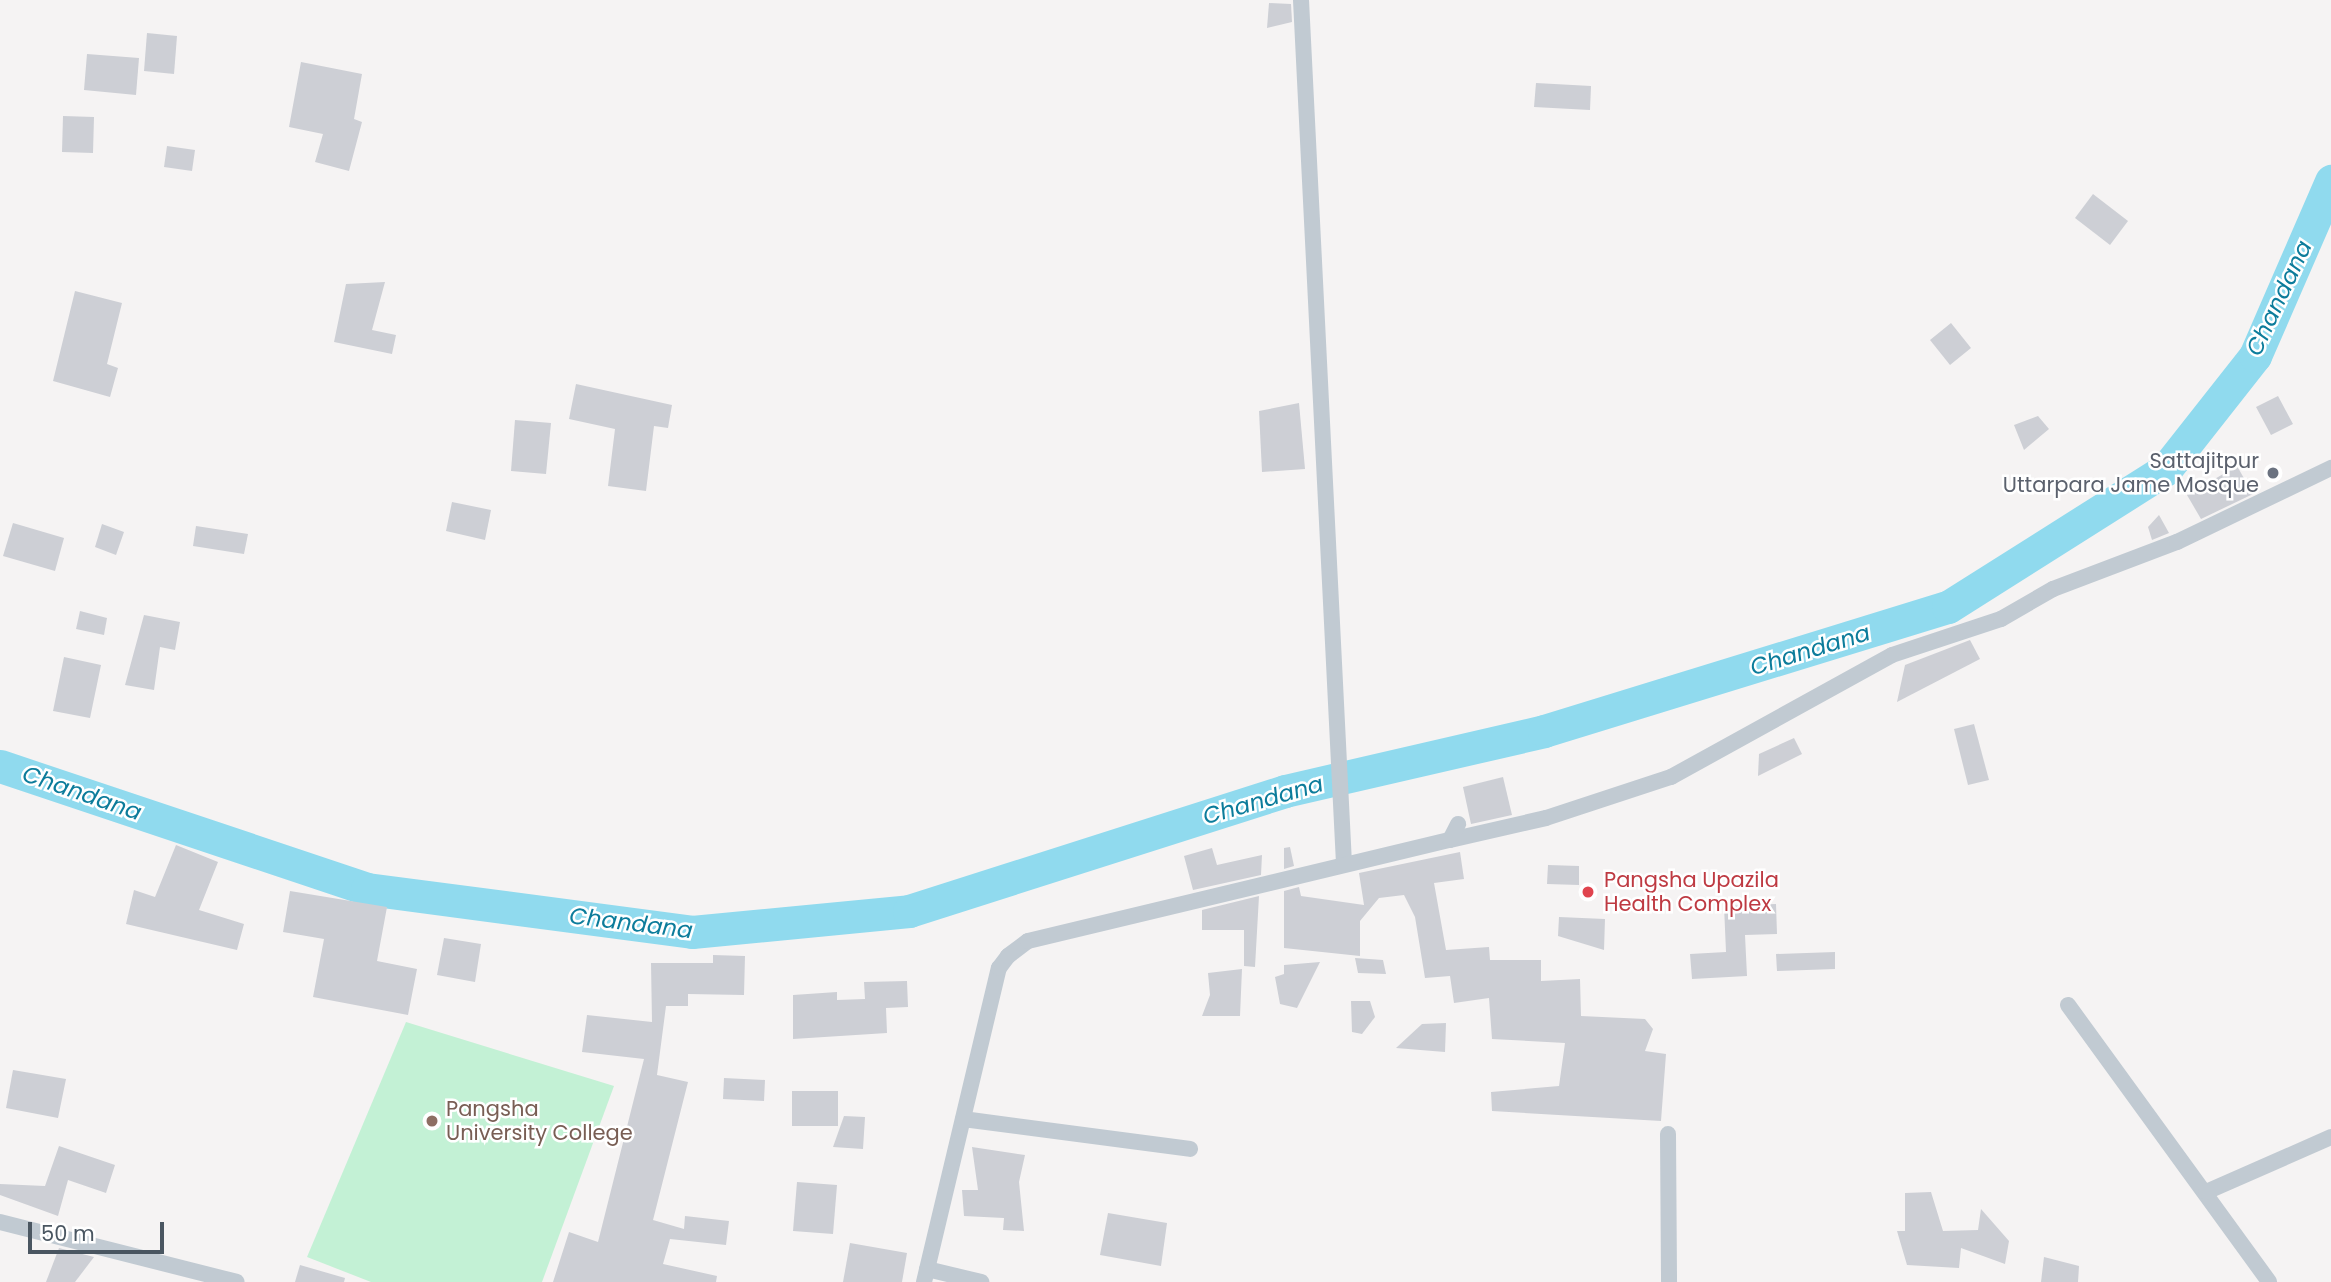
<!DOCTYPE html>
<html>
<head>
<meta charset="utf-8">
<style>
  body { margin:0 }
  #map { position:relative; width:2331px; height:1282px; overflow:hidden; background:#f5f3f3; font-family:Poppins,sans-serif }
  div>[style] { position:absolute }
  .green>* { inset:0; background:#c3f1d5 }
  .river>* { height:33px; margin:-16.5px; padding:0 16.5px; transform-origin:16.5px; border-radius:16.5px; background:#90daee }
  .building>* { inset:0; background:#cdcfd5 }
  .minor>* { height:16px; margin:-8px; padding:0 8px; transform-origin:8px; border-radius:8px; background:#c1cad2 }
  .dots>* { width:19px; height:19px; translate:-50% -50%; box-sizing:border-box; border:4px solid #fff; border-radius:50% }
  span { translate:-50% -50%; white-space:nowrap; text-align:center; line-height:1.15; -webkit-text-stroke:5px #fff; paint-order:stroke }
  .worship-label { font-size:21px; color:#5b616d }
  .right { translate:-100% -50%; text-align:right }
  .health-label { font-size:21px; color:#be3a42 }
  .left { translate:0 -50%; text-align:left }
  .education-label { font-size:21px; color:#785e54 }
  .water-label { font-size:23px; color:#0c7c9b; font-style:italic }
  .scale { position:absolute; left:28px; top:1222px; width:136px; height:32px; box-sizing:border-box; border:4px solid #4a5661; border-top:0; padding-left:9px; font-size:21px; line-height:24px; white-space:nowrap; color:#4a5661; -webkit-text-stroke:5px #fff; paint-order:stroke }
</style>
</head>
<body>
<div id="map">
  <div class="green">
    <i style="clip-path:polygon(406px 1022px,614px 1086px,542px 1282px,371px 1282px,307px 1257px)"></i>
  </div>
  <div class="river">
    <i style="left:0;top:766px;width:387px;rotate:18.5deg"></i>
    <i style="left:367px;top:889px;width:328px;rotate:7.5deg"></i>
    <i style="left:692px;top:932px;width:218px;rotate:-5.5deg"></i>
    <i style="left:909px;top:911px;width:395px;rotate:-17.7deg"></i>
    <i style="left:1285px;top:791px;width:266px;rotate:-13deg"></i>
    <i style="left:1544px;top:731px;width:423px;rotate:-17.1deg"></i>
    <i style="left:1948px;top:607px;width:258px;rotate:-32.3deg"></i>
    <i style="left:2166px;top:469px;width:144px;rotate:-51.8deg"></i>
    <i style="left:2255px;top:356px;width:191px;rotate:-66.5deg"></i>
  </div>
  <div class="building">
    <i style="clip-path:polygon(1269px 3px,1291px 4px,1292px 22px,1267px 28px)"></i>
    <i style="clip-path:polygon(147px 33px,177px 36px,174px 74px,144px 71px)"></i>
    <i style="clip-path:polygon(87px 54px,139px 58px,136px 95px,84px 90px)"></i>
    <i style="clip-path:polygon(301px 62px,362px 74px,354px 119px,362px 122px,349px 171px,315px 162px,323px 134px,289px 127px)"></i>
    <i style="clip-path:polygon(1536px 83px,1591px 86px,1590px 110px,1534px 107px)"></i>
    <i style="clip-path:polygon(63px 116px,94px 117px,93px 153px,62px 152px)"></i>
    <i style="clip-path:polygon(167px 146px,195px 150px,192px 171px,164px 167px)"></i>
    <i style="clip-path:polygon(2093px 194px,2128px 221px,2110px 245px,2075px 218px)"></i>
    <i style="clip-path:polygon(385px 282px,372px 330px,396px 335px,392px 354px,334px 342px,346px 284px)"></i>
    <i style="clip-path:polygon(75px 291px,122px 303px,107px 364px,118px 368px,110px 397px,53px 381px)"></i>
    <i style="clip-path:polygon(1951px 323px,1971px 348px,1950px 365px,1930px 340px)"></i>
    <i style="clip-path:polygon(576px 384px,672px 405px,668px 428px,654px 426px,646px 491px,608px 486px,615px 429px,569px 419px)"></i>
    <i style="clip-path:polygon(2278px 396px,2293px 424px,2271px 435px,2256px 407px)"></i>
    <i style="clip-path:polygon(1299px 403px,1305px 469px,1262px 472px,1259px 411px)"></i>
    <i style="clip-path:polygon(2038px 416px,2049px 429px,2024px 450px,2014px 425px)"></i>
    <i style="clip-path:polygon(515px 420px,551px 423px,546px 474px,511px 471px)"></i>
    <i style="clip-path:polygon(2237px 466px,2253px 494px,2201px 519px,2187px 495px)"></i>
    <i style="clip-path:polygon(452px 502px,491px 510px,485px 540px,446px 531px)"></i>
    <i style="clip-path:polygon(2159px 515px,2169px 533px,2152px 540px,2148px 527px)"></i>
    <i style="clip-path:polygon(13px 523px,64px 538px,55px 571px,3px 556px)"></i>
    <i style="clip-path:polygon(102px 524px,124px 532px,116px 555px,95px 547px)"></i>
    <i style="clip-path:polygon(196px 526px,248px 534px,244px 554px,193px 546px)"></i>
    <i style="clip-path:polygon(80px 611px,107px 618px,104px 635px,76px 629px)"></i>
    <i style="clip-path:polygon(144px 615px,180px 622px,175px 650px,160px 647px,154px 690px,125px 685px)"></i>
    <i style="clip-path:polygon(1970px 640px,1980px 659px,1897px 702px,1905px 665px)"></i>
    <i style="clip-path:polygon(64px 657px,101px 665px,90px 718px,53px 711px)"></i>
    <i style="clip-path:polygon(1974px 724px,1989px 780px,1968px 785px,1954px 729px)"></i>
    <i style="clip-path:polygon(1794px 738px,1802px 754px,1758px 776px,1759px 754px)"></i>
    <i style="clip-path:polygon(1503px 777px,1512px 815px,1471px 824px,1463px 787px)"></i>
    <i style="clip-path:polygon(176px 845px,218px 862px,199px 910px,244px 924px,237px 950px,126px 924px,134px 890px,155px 897px)"></i>
    <i style="clip-path:polygon(1290px 847px,1294px 866px,1284px 869px,1284px 848px)"></i>
    <i style="clip-path:polygon(1212px 848px,1217px 865px,1262px 855px,1261px 875px,1193px 890px,1184px 856px)"></i>
    <i style="clip-path:polygon(1460px 852px,1464px 879px,1434px 883px,1446px 950px,1489px 947px,1490px 960px,1541px 960px,1541px 981px,1580px 979px,1581px 1016px,1645px 1019px,1653px 1029px,1645px 1051px,1666px 1054px,1661px 1121px,1492px 1111px,1491px 1092px,1559px 1086px,1565px 1043px,1492px 1039px,1489px 998px,1454px 1003px,1450px 976px,1425px 978px,1415px 917px,1404px 895px,1379px 898px,1360px 921px,1360px 956px,1284px 948px,1284px 891px,1299px 887px,1301px 896px,1364px 905px,1359px 873px)"></i>
    <i style="clip-path:polygon(1548px 865px,1579px 866px,1579px 885px,1547px 884px)"></i>
    <i style="clip-path:polygon(290px 891px,387px 907px,377px 961px,417px 969px,408px 1015px,313px 997px,324px 939px,283px 932px)"></i>
    <i style="clip-path:polygon(1259px 896px,1255px 967px,1244px 966px,1244px 930px,1202px 930px,1202px 910px)"></i>
    <i style="clip-path:polygon(1776px 904px,1777px 934px,1745px 935px,1747px 976px,1692px 979px,1690px 954px,1726px 952px,1724px 906px)"></i>
    <i style="clip-path:polygon(1559px 917px,1605px 919px,1604px 950px,1558px 936px)"></i>
    <i style="clip-path:polygon(444px 938px,481px 944px,475px 982px,437px 975px)"></i>
    <i style="clip-path:polygon(1835px 952px,1835px 969px,1777px 971px,1776px 954px)"></i>
    <i style="clip-path:polygon(713px 955px,745px 956px,744px 995px,688px 994px,688px 1006px,666px 1006px,657px 1075px,688px 1082px,653px 1220px,684px 1229px,685px 1216px,729px 1221px,726px 1245px,670px 1239px,663px 1264px,717px 1276px,716px 1282px,553px 1282px,569px 1232px,598px 1242px,644px 1059px,582px 1052px,587px 1015px,652px 1022px,651px 963px,713px 963px)"></i>
    <i style="clip-path:polygon(1355px 958px,1383px 960px,1386px 974px,1358px 973px)"></i>
    <i style="clip-path:polygon(1320px 962px,1297px 1008px,1280px 1004px,1275px 977px,1284px 974px,1284px 965px)"></i>
    <i style="clip-path:polygon(1242px 969px,1240px 1016px,1202px 1016px,1210px 995px,1208px 973px)"></i>
    <i style="clip-path:polygon(907px 981px,908px 1007px,886px 1008px,887px 1033px,793px 1039px,793px 995px,837px 992px,837px 1000px,865px 999px,864px 982px)"></i>
    <i style="clip-path:polygon(1351px 1001px,1370px 1001px,1375px 1017px,1362px 1034px,1352px 1032px)"></i>
    <i style="clip-path:polygon(1446px 1023px,1445px 1052px,1396px 1048px,1422px 1024px)"></i>
    <i style="clip-path:polygon(13px 1070px,66px 1079px,58px 1118px,6px 1108px)"></i>
    <i style="clip-path:polygon(724px 1078px,765px 1080px,764px 1101px,723px 1099px)"></i>
    <i style="clip-path:polygon(792px 1091px,838px 1091px,838px 1126px,792px 1126px)"></i>
    <i style="clip-path:polygon(844px 1116px,865px 1117px,863px 1149px,833px 1147px)"></i>
    <i style="clip-path:polygon(59px 1146px,115px 1165px,106px 1193px,68px 1180px,58px 1216px,0 1195px,0 1184px,45px 1186px)"></i>
    <i style="clip-path:polygon(972px 1147px,1025px 1155px,1019px 1182px,1024px 1231px,1003px 1230px,1004px 1218px,964px 1216px,962px 1190px,978px 1190px)"></i>
    <i style="clip-path:polygon(797px 1182px,837px 1185px,833px 1234px,793px 1231px)"></i>
    <i style="clip-path:polygon(1931px 1192px,1943px 1231px,1978px 1230px,1981px 1209px,2009px 1241px,2005px 1264px,1961px 1248px,1959px 1268px,1907px 1265px,1897px 1231px,1905px 1231px,1905px 1193px)"></i>
    <i style="clip-path:polygon(1108px 1213px,1167px 1223px,1161px 1266px,1100px 1255px)"></i>
    <i style="clip-path:polygon(850px 1243px,907px 1253px,902px 1282px,843px 1282px)"></i>
    <i style="clip-path:polygon(59px 1248px,94px 1257px,75px 1282px,46px 1282px)"></i>
    <i style="clip-path:polygon(2044px 1257px,2079px 1266px,2078px 1282px,2041px 1282px)"></i>
    <i style="clip-path:polygon(300px 1265px,345px 1278px,344px 1282px,295px 1282px)"></i>
  </div>
  <div class="minor">
    <i style="left:1301px;top:0;width:864px;rotate:87.15deg"></i>
    <i style="left:1450px;top:840px;width:98px;rotate:-12.9deg"></i>
    <i style="left:1546px;top:818px;width:132px;rotate:-18.2deg"></i>
    <i style="left:1671px;top:777px;width:252px;rotate:-28.9deg"></i>
    <i style="left:1892px;top:655px;width:115px;rotate:-18.3deg"></i>
    <i style="left:2001px;top:619px;width:60px;rotate:-30deg"></i>
    <i style="left:2053px;top:589px;width:133px;rotate:-20.8deg"></i>
    <i style="left:2177px;top:542px;width:171px;rotate:-25.7deg"></i>
    <i style="left:2068px;top:1005px;width:342px;rotate:54deg"></i>
    <i style="left:963px;top:1119px;width:229px;rotate:7.5deg"></i>
    <i style="left:1668px;top:1134px;width:148px;rotate:89.6deg"></i>
    <i style="left:2206px;top:1192px;width:137px;rotate:-23.7deg"></i>
    <i style="left:0;top:1222px;width:244px;rotate:14.2deg"></i>
    <i style="left:927px;top:1269px;width:56px;rotate:13.5deg"></i>
    <i style="left:924px;top:1282px;width:323px;rotate:-76.6deg"></i>
    <i style="left:999px;top:968px;width:15px;rotate:-53deg"></i>
    <i style="left:1008px;top:956px;width:25px;rotate:-37deg"></i>
    <i style="left:1028px;top:941px;width:434px;rotate:-13.5deg"></i>
    <i style="left:1450px;top:840px;width:18px;rotate:-63deg"></i>
  </div>
  <div class="dots">
    <i style="left:2273px;top:473px;background:#6b7280"></i>
    <i style="left:1588px;top:892px;background:#e0444e"></i>
    <i style="left:432px;top:1121px;background:#8d6e63"></i>
  </div>
  <div class="worship-label">
    <span class="right" style="left:2259px;top:473px">Sattajitpur<br>Uttarpara Jame Mosque</span>
  </div>
  <div class="health-label">
    <span class="left" style="left:1604px;top:892px">Pangsha Upazila<br>Health Complex</span>
  </div>
  <div class="education-label">
    <span class="left" style="left:446px;top:1121px">Pangsha<br>University College</span>
  </div>
  <div class="water-label">
    <span style="left:2279px;top:298px;rotate:-65deg">Chandana</span>
    <span style="left:1810px;top:650px;rotate:-17deg">Chandana</span>
    <span style="left:82px;top:793px;rotate:19deg">Chandana</span>
    <span style="left:1263px;top:800px;rotate:-16deg">Chandana</span>
    <span style="left:631px;top:923px;rotate:7deg">Chandana</span>
  </div>
  <div class="scale">50 m</div>
</div>
</body>
</html>
